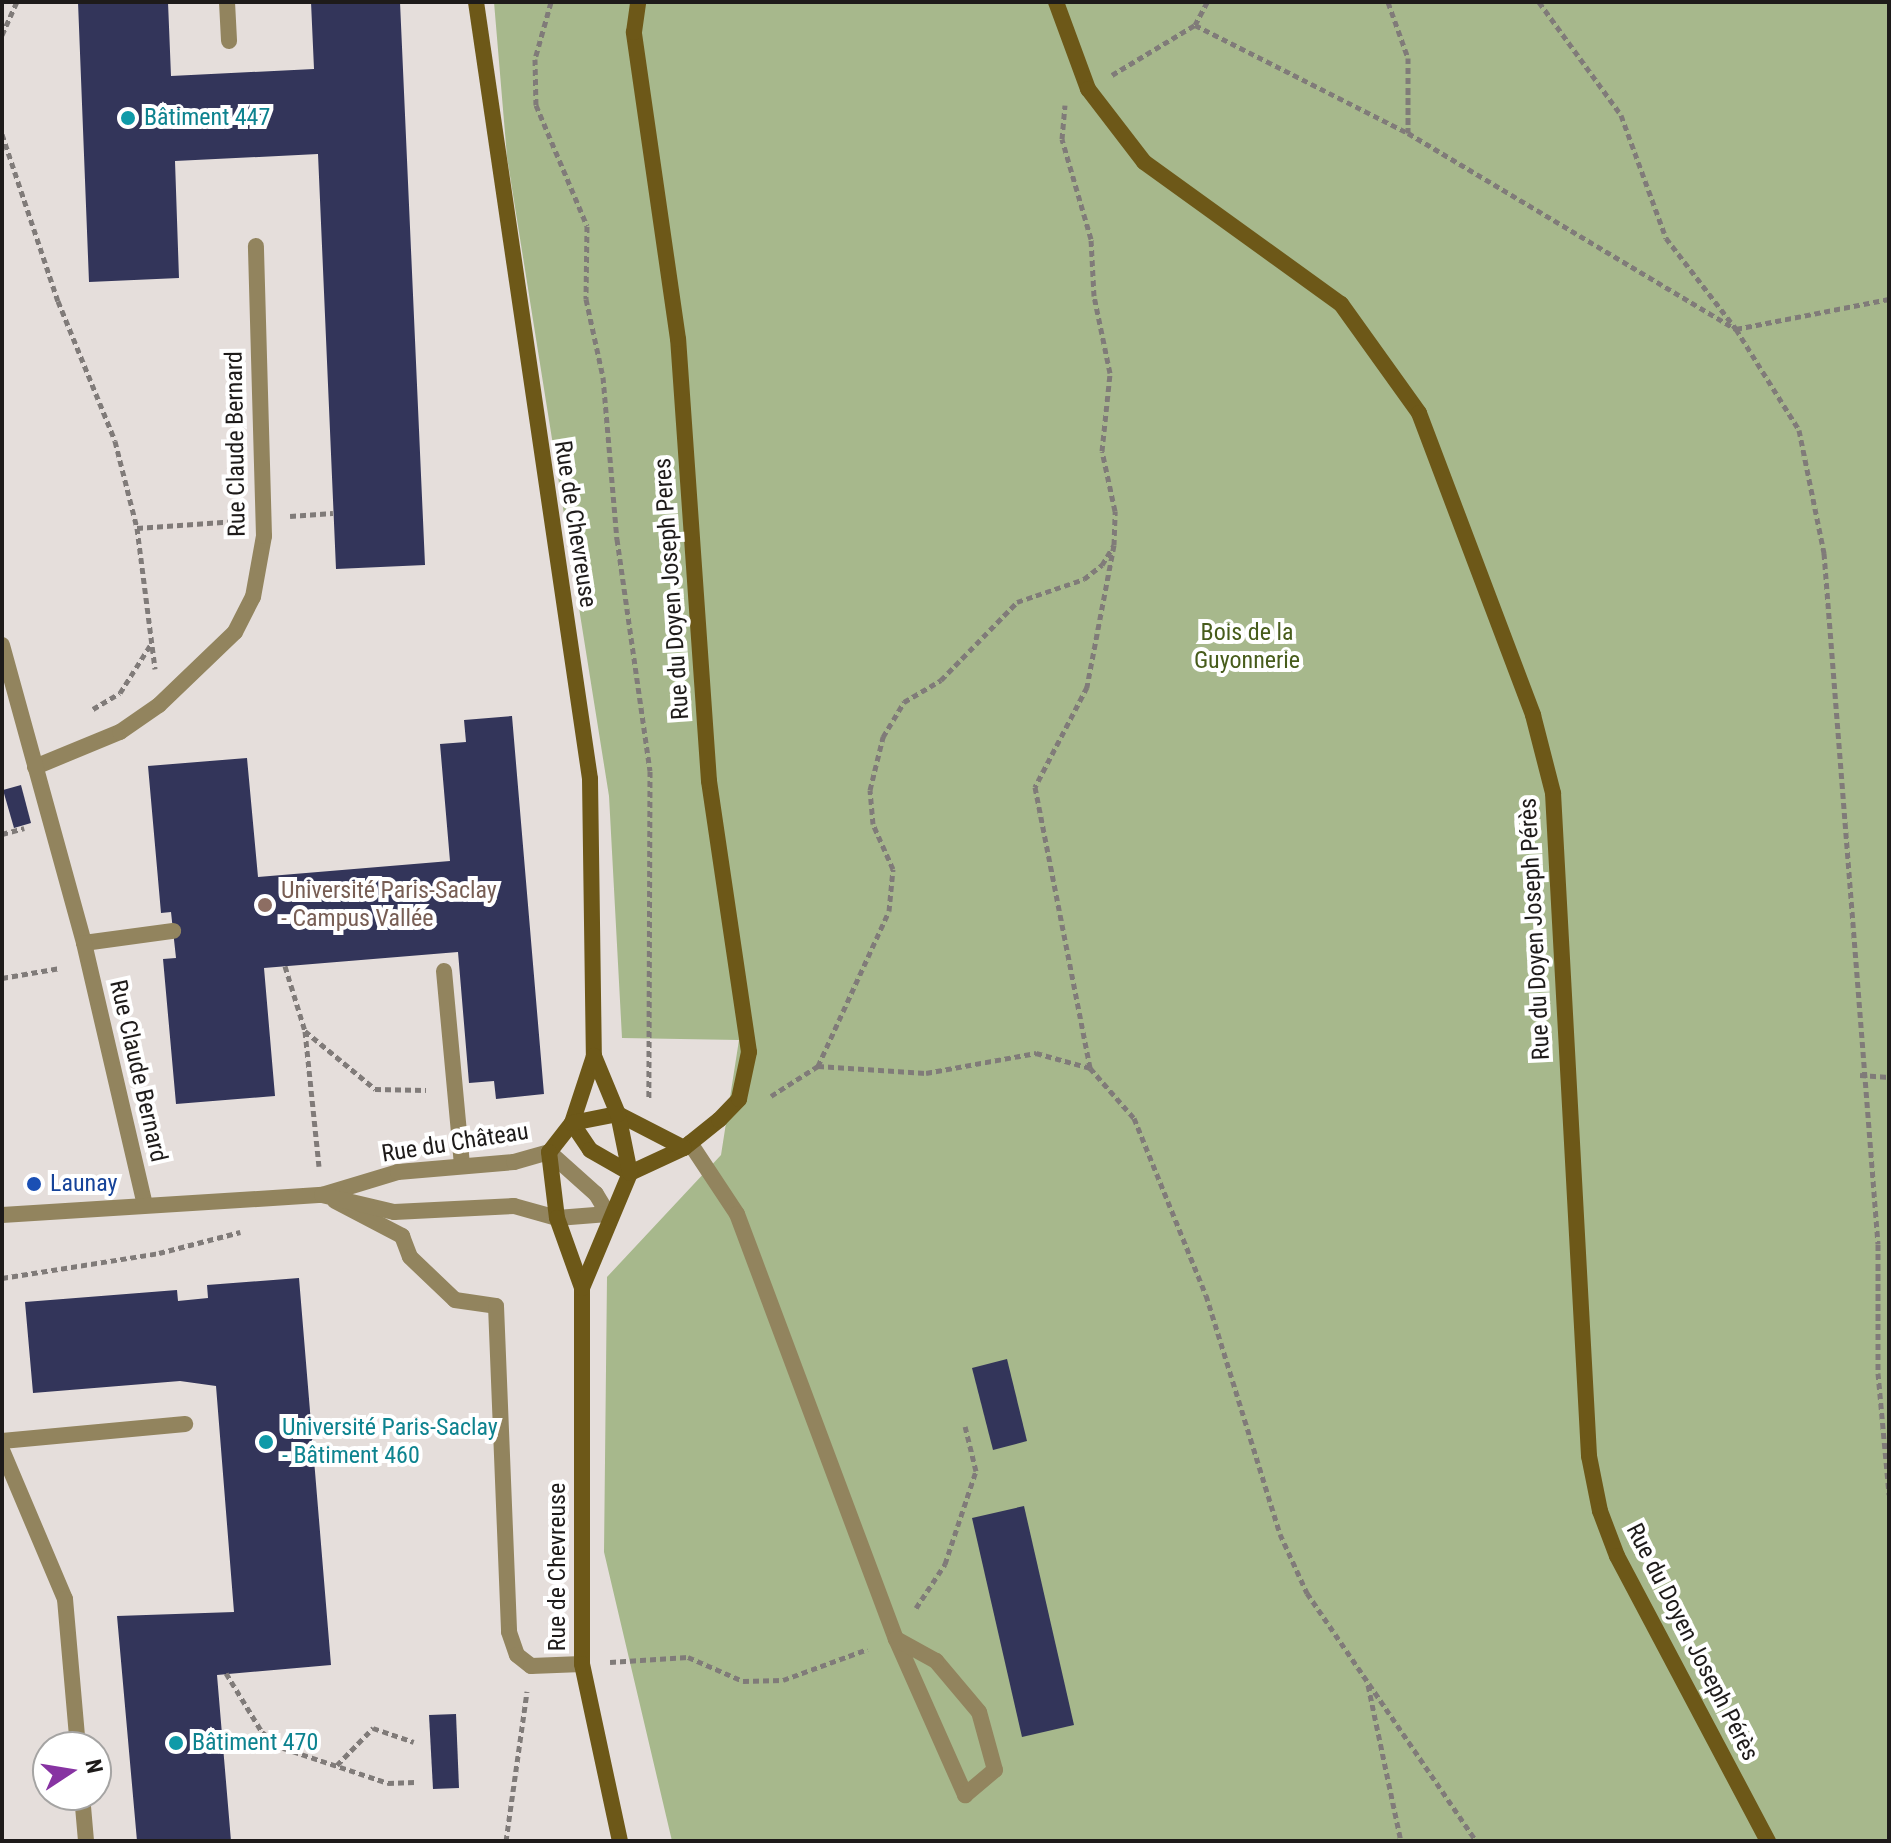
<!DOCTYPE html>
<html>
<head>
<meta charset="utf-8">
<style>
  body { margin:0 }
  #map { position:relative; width:1891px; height:1843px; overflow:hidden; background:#e5dedb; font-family:"Roboto Condensed",sans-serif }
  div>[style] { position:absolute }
  .forest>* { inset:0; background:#a7b88c }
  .building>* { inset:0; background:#33355a }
  .path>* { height:5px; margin-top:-2.5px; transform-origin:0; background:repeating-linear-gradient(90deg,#807b79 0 6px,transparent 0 10px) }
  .lane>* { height:16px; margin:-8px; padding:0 8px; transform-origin:8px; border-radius:8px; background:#92845e }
  .street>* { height:16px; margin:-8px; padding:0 8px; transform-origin:8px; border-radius:8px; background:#92845e }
  .secondary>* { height:16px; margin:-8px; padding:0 8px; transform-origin:8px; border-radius:8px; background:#6d5818 }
  .dots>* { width:22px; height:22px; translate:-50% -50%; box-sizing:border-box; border:4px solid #fff; border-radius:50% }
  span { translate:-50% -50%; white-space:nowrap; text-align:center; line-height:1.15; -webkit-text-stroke:8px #fff; paint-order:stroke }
  .culture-label { font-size:24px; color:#0d838f }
  .left { translate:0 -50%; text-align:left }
  .street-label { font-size:24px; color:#1e1b1a }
  .park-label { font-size:24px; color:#475c1b }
  .education-label { font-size:24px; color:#785e54 }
  .transit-label { font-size:24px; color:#164399 }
  .frame { position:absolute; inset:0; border:4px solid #1e1b1a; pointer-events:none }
  .north { position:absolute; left:32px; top:1731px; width:80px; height:80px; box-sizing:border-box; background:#fff; border:2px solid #a5a4a3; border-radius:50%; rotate:78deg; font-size:22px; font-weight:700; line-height:32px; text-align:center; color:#1e1b1a }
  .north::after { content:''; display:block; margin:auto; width:28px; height:36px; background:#8733a2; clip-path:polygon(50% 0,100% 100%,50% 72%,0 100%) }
</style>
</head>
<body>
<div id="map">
  <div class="forest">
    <i style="clip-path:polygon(494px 2px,1889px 2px,1889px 1841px,672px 1841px,604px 1552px,607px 1277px,721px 1155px,739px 1040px,622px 1038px,609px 796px,507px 157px)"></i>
  </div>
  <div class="building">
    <i style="clip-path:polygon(78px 2px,168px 2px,171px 76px,314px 69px,311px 2px,400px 2px,425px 565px,336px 569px,318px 154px,175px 161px,179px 278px,89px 282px)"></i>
    <i style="clip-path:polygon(512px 716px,544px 1094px,496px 1099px,494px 1081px,469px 1083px,458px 952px,264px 968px,275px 1096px,176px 1104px,163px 959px,176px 958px,171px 912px,161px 913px,148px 766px,247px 758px,258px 877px,450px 861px,440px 744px,466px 742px,464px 720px)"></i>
    <i style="clip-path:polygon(21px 785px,31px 823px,14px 828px,3px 790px)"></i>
    <i style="clip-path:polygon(299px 1278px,331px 1665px,217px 1675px,231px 1841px,137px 1841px,117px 1616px,234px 1612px,216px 1386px,180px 1381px,33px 1393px,25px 1302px,177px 1290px,178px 1301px,208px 1298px,207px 1285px)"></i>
    <i style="clip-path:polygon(1007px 1359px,1027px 1441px,993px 1450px,972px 1368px)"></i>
    <i style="clip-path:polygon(1024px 1506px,1074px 1725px,1022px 1737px,972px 1518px)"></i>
    <i style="clip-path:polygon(456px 1714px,459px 1788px,433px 1789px,429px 1715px)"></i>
  </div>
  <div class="path">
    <i style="left:551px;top:2px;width:59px;rotate:105.7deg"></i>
    <i style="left:535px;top:59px;width:46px;rotate:88.8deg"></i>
    <i style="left:536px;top:105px;width:131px;rotate:67.1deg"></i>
    <i style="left:587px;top:226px;width:73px;rotate:90.8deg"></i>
    <i style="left:586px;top:299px;width:80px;rotate:77.7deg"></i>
    <i style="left:603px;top:377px;width:163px;rotate:85.1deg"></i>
    <i style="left:617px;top:539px;width:234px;rotate:81.9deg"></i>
    <i style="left:650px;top:771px;width:328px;rotate:90.2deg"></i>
    <i style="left:1388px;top:2px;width:59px;rotate:70.3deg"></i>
    <i style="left:1408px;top:58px;width:75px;rotate:90deg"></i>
    <i style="left:1539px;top:2px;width:140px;rotate:54deg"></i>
    <i style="left:1621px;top:115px;width:131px;rotate:69.9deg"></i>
    <i style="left:1666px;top:238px;width:115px;rotate:52.4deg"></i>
    <i style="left:1736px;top:329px;width:119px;rotate:58deg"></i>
    <i style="left:1799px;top:430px;width:126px;rotate:78.5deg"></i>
    <i style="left:1824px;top:553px;width:693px;rotate:85.53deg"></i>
    <i style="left:1878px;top:1244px;width:129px;rotate:90deg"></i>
    <i style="left:1878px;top:1373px;width:122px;rotate:84.8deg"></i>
    <i style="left:1195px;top:25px;width:239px;rotate:26.9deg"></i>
    <i style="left:1408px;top:133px;width:382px;rotate:30.9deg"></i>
    <i style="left:1736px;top:329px;width:156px;rotate:-11.1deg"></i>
    <i style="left:2px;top:35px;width:36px;rotate:-66deg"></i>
    <i style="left:1112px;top:75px;width:97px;rotate:-31.1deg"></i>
    <i style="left:1195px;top:25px;width:26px;rotate:-62deg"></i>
    <i style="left:2px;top:134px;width:176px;rotate:71.5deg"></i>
    <i style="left:58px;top:301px;width:151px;rotate:67.8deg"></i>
    <i style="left:115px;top:441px;width:90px;rotate:75.8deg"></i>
    <i style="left:137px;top:528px;width:142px;rotate:82.7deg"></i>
    <i style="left:290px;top:516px;width:43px;rotate:-4deg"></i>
    <i style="left:137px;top:528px;width:100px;rotate:-4deg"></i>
    <i style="left:1114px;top:545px;width:145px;rotate:100.8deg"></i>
    <i style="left:1087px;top:687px;width:113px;rotate:117.5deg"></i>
    <i style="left:1035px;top:787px;width:286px;rotate:78.9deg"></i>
    <i style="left:1090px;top:1068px;width:67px;rotate:48.7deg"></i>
    <i style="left:1134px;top:1118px;width:191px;rotate:67.9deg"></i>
    <i style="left:1206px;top:1295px;width:250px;rotate:72.8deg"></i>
    <i style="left:1280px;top:1534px;width:65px;rotate:65.4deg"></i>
    <i style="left:1307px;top:1593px;width:300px;rotate:55.7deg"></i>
    <i style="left:93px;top:709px;width:31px;rotate:-31deg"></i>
    <i style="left:120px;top:693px;width:58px;rotate:-57.7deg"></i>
    <i style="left:2px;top:834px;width:23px;rotate:-15deg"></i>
    <i style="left:285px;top:966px;width:68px;rotate:72.9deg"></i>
    <i style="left:305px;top:1031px;width:136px;rotate:84.1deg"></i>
    <i style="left:2px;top:978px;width:59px;rotate:-9.8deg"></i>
    <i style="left:305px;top:1031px;width:91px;rotate:39.6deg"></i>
    <i style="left:375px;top:1089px;width:51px;rotate:1.1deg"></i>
    <i style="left:818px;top:1066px;width:108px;rotate:3.7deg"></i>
    <i style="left:926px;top:1073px;width:112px;rotate:-10.3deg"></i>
    <i style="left:1036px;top:1053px;width:56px;rotate:15.5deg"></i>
    <i style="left:1860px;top:1075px;width:29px;rotate:4deg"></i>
    <i style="left:771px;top:1096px;width:56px;rotate:-32.6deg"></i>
    <i style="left:818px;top:1066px;width:170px;rotate:-65.4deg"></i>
    <i style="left:889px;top:911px;width:42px;rotate:-84.6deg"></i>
    <i style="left:893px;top:869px;width:49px;rotate:-114deg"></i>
    <i style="left:873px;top:824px;width:34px;rotate:-95deg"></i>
    <i style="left:870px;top:790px;width:55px;rotate:-76.2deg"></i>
    <i style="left:883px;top:737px;width:41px;rotate:-59deg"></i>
    <i style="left:904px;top:702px;width:43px;rotate:-30.7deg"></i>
    <i style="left:941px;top:680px;width:109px;rotate:-45.7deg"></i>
    <i style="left:1017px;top:602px;width:71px;rotate:-18.9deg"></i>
    <i style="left:1084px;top:579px;width:23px;rotate:-38deg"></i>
    <i style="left:1102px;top:565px;width:23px;rotate:-59deg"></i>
    <i style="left:1114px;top:545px;width:34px;rotate:-88deg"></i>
    <i style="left:1115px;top:511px;width:61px;rotate:-102.2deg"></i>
    <i style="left:1102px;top:451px;width:78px;rotate:-84.1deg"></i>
    <i style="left:1110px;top:373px;width:79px;rotate:-101.7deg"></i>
    <i style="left:1094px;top:296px;width:57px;rotate:-93deg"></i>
    <i style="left:1091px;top:239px;width:104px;rotate:-106.2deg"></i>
    <i style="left:1062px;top:139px;width:34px;rotate:-85deg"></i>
    <i style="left:2px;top:1278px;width:159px;rotate:-9deg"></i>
    <i style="left:159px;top:1253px;width:84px;rotate:-14.5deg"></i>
    <i style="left:916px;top:1608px;width:53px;rotate:-56.6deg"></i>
    <i style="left:945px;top:1564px;width:98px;rotate:-71.6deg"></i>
    <i style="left:976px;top:1471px;width:46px;rotate:-103.7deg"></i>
    <i style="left:688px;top:1657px;width:60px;rotate:23.6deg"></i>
    <i style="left:743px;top:1681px;width:40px;rotate:-1.4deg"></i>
    <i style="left:783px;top:1680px;width:90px;rotate:-20deg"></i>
    <i style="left:610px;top:1662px;width:78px;rotate:-3.7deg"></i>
    <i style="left:226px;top:1673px;width:69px;rotate:58.6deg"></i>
    <i style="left:262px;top:1732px;width:26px;rotate:37deg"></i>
    <i style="left:283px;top:1748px;width:111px;rotate:18.4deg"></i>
    <i style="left:388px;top:1783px;width:27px;rotate:-2deg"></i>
    <i style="left:1368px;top:1685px;width:159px;rotate:78.1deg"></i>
    <i style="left:337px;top:1765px;width:52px;rotate:-45.8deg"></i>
    <i style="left:373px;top:1728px;width:43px;rotate:18.9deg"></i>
    <i style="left:506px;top:1841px;width:151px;rotate:-82deg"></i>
  </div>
  <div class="lane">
    <i style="left:227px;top:2px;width:39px;rotate:87deg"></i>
    <i style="left:35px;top:767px;width:92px;rotate:-22.4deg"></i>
    <i style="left:120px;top:732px;width:47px;rotate:-34.7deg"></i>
    <i style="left:159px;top:705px;width:105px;rotate:-43.8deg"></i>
    <i style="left:235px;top:632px;width:39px;rotate:-63deg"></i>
    <i style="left:253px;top:597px;width:62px;rotate:-79.8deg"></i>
    <i style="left:264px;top:536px;width:290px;rotate:-91.6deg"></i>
    <i style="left:84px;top:943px;width:90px;rotate:-7.7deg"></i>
    <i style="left:444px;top:971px;width:195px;rotate:84.7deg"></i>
    <i style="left:690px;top:1143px;width:85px;rotate:56.5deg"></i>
    <i style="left:737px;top:1214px;width:454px;rotate:69.5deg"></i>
    <i style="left:896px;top:1639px;width:171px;rotate:66.1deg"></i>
    <i style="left:965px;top:1795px;width:39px;rotate:-40deg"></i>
    <i style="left:995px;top:1770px;width:60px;rotate:-105.4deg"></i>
    <i style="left:979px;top:1712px;width:67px;rotate:-130.1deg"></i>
    <i style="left:936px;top:1661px;width:46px;rotate:-151.2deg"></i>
    <i style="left:335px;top:1201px;width:76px;rotate:27.6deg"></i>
    <i style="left:402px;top:1236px;width:22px;rotate:69deg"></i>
    <i style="left:410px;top:1257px;width:62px;rotate:43.7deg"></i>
    <i style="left:455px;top:1300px;width:41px;rotate:8.3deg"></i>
    <i style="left:496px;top:1306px;width:326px;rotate:87.7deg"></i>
    <i style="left:509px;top:1632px;width:24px;rotate:71deg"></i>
    <i style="left:517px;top:1655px;width:18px;rotate:38deg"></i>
    <i style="left:531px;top:1666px;width:51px;rotate:-2.2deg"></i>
    <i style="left:2px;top:1441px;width:184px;rotate:-5.3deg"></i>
    <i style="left:2px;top:1450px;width:162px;rotate:67.1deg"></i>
    <i style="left:65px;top:1599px;width:149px;rotate:85deg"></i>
    <i style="left:82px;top:1795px;width:46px;rotate:85deg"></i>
  </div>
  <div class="street">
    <i style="left:2px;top:645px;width:309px;rotate:74.6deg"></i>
    <i style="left:84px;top:943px;width:265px;rotate:76.9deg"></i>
    <i style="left:2px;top:1215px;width:321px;rotate:-3.6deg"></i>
    <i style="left:322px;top:1195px;width:79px;rotate:-16.8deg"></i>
    <i style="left:398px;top:1172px;width:116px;rotate:-4.9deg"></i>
    <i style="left:514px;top:1162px;width:36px;rotate:-16deg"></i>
    <i style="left:549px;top:1152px;width:63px;rotate:41.8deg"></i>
    <i style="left:596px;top:1194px;width:23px;rotate:59deg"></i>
    <i style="left:608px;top:1214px;width:51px;rotate:175.5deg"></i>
    <i style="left:557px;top:1218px;width:45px;rotate:-164.4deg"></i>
    <i style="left:514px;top:1206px;width:120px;rotate:177.1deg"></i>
    <i style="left:394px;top:1212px;width:74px;rotate:-166.7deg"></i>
  </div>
  <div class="secondary">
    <i style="left:476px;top:2px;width:785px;rotate:81.65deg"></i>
    <i style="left:590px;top:779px;width:277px;rotate:89.2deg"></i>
    <i style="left:594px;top:1056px;width:71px;rotate:108.2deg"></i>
    <i style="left:572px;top:1123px;width:37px;rotate:128deg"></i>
    <i style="left:549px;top:1152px;width:66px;rotate:83.1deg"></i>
    <i style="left:557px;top:1218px;width:74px;rotate:70.3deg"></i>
    <i style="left:582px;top:1288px;width:376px;rotate:90deg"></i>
    <i style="left:582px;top:1664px;width:181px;rotate:77.9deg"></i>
    <i style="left:1056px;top:2px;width:93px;rotate:69.8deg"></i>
    <i style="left:1088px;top:89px;width:92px;rotate:52.5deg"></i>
    <i style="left:1144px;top:162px;width:243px;rotate:35.8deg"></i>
    <i style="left:1341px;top:304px;width:134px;rotate:54.4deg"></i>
    <i style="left:1419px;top:413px;width:323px;rotate:69.3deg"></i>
    <i style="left:1533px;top:715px;width:81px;rotate:75.6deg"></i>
    <i style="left:1553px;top:793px;width:664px;rotate:86.89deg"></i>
    <i style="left:1589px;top:1456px;width:56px;rotate:78.7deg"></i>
    <i style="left:1600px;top:1511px;width:48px;rotate:69.3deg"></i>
    <i style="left:1617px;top:1556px;width:323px;rotate:62.1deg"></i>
    <i style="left:572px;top:1123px;width:32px;rotate:56deg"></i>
    <i style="left:590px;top:1150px;width:46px;rotate:29.9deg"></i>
    <i style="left:630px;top:1173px;width:60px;rotate:-24.8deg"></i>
    <i style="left:684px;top:1148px;width:45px;rotate:-38.7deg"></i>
    <i style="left:719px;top:1120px;width:29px;rotate:-46deg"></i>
    <i style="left:739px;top:1099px;width:48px;rotate:-78deg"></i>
    <i style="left:749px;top:1052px;width:274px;rotate:-98.4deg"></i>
    <i style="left:709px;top:781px;width:443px;rotate:-94deg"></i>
    <i style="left:678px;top:339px;width:310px;rotate:-98.2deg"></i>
    <i style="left:634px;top:32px;width:30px;rotate:-82deg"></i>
    <i style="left:572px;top:1123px;width:47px;rotate:-11.1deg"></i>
    <i style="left:618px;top:1114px;width:74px;rotate:27.3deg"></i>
    <i style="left:582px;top:1288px;width:125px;rotate:-67.3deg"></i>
    <i style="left:630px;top:1173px;width:60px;rotate:-101.5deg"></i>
    <i style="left:618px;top:1114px;width:63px;rotate:-112.5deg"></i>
  </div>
  <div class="dots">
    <i style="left:128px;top:118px;background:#0f9aa8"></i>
    <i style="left:265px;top:905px;background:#8d6e63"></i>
    <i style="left:34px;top:1184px;background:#1a4fb4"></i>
    <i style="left:266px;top:1442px;background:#0f9aa8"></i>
    <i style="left:176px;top:1743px;background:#0f9aa8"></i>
  </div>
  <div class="culture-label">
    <span class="left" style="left:144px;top:118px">Bâtiment 447</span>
    <span class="left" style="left:282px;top:1442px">Université Paris-Saclay<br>- Bâtiment 460</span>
    <span class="left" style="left:192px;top:1743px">Bâtiment 470</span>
  </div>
  <div class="street-label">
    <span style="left:236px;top:444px;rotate:-91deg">Rue Claude Bernard</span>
    <span style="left:575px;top:524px;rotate:81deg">Rue de Chevreuse</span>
    <span style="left:672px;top:589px;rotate:-94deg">Rue du Doyen Joseph Peres</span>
    <span style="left:1535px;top:929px;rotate:-93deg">Rue du Doyen Joseph Pérès</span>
    <span style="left:138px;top:1071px;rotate:77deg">Rue Claude Bernard</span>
    <span style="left:455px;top:1143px;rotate:-9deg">Rue du Château</span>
    <span style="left:558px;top:1567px;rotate:-90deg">Rue de Chevreuse</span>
    <span style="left:1692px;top:1642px;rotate:63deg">Rue du Doyen Joseph Pérès</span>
  </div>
  <div class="park-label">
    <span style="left:1247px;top:647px">Bois de la<br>Guyonnerie</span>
  </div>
  <div class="education-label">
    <span class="left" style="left:281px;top:905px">Université Paris-Saclay<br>- Campus Vallée</span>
  </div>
  <div class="transit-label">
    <span class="left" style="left:50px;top:1184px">Launay</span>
  </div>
  <div class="frame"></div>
  <div class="north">N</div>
</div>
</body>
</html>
